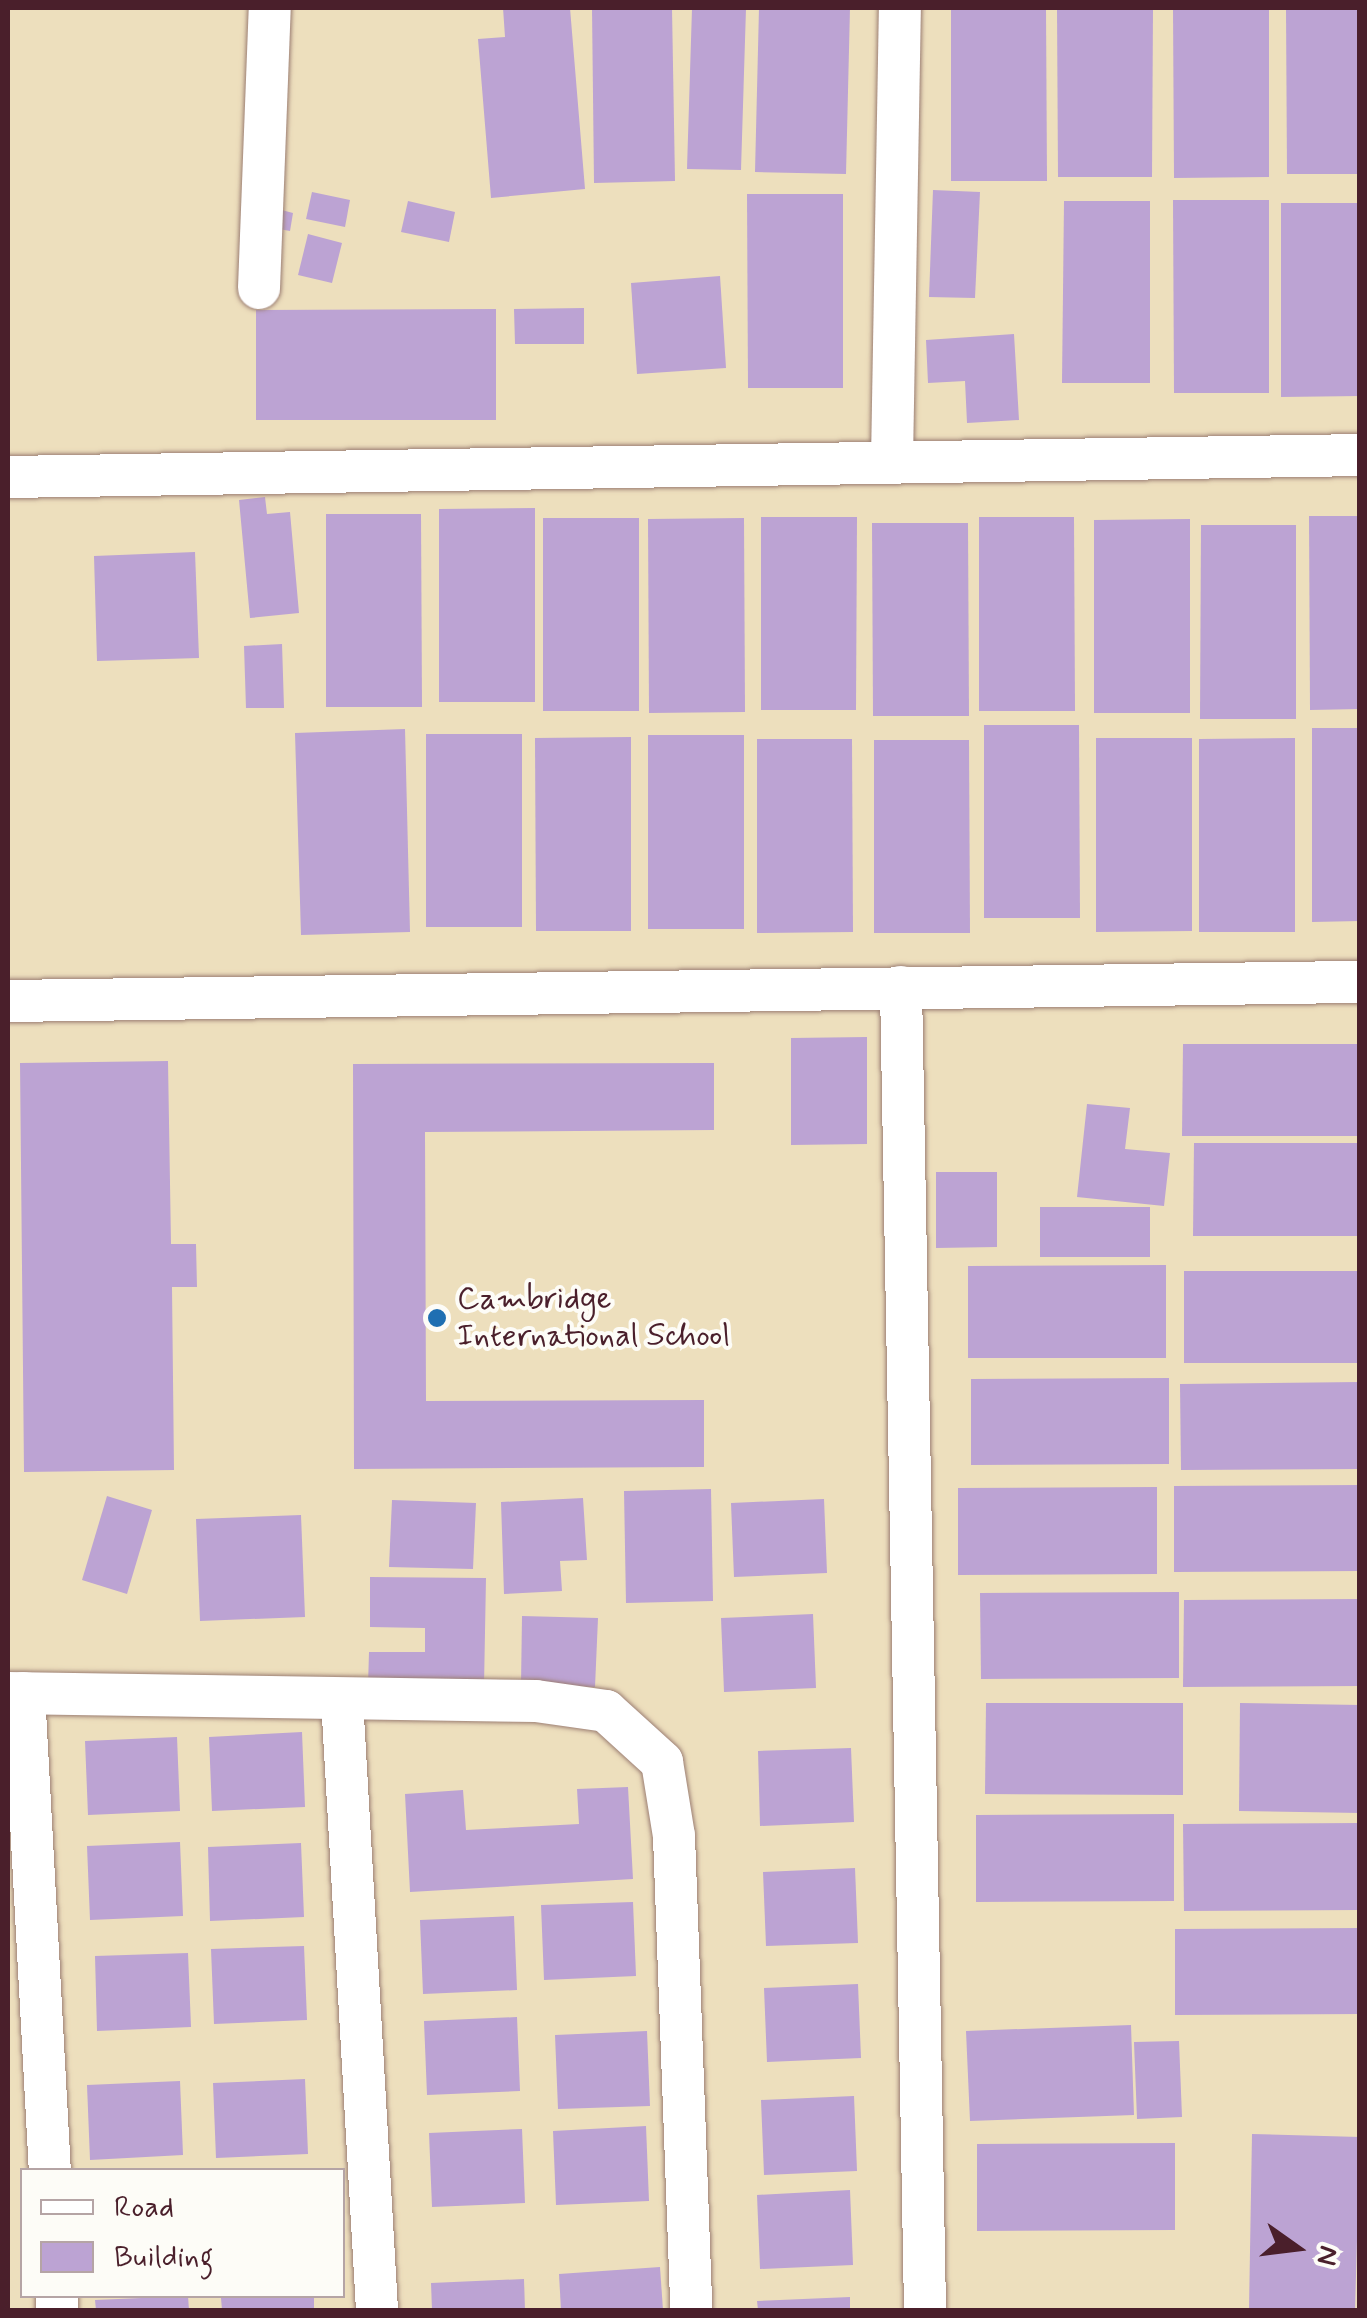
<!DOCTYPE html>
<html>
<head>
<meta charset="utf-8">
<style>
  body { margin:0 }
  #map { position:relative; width:1367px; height:2318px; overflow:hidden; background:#eddfbd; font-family:Mynerve,sans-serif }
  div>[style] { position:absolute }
  .building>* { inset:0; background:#bca3d3 }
  .roads { filter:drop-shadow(0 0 2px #9c7f74) drop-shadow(0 0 2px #9c7f74) }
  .minor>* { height:42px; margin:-21px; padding:0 21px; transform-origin:21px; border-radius:21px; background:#fff }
  .dots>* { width:28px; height:28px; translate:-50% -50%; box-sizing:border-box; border:5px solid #fdfcf7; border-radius:50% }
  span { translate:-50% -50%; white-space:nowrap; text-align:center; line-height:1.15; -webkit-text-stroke:8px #fdfcf7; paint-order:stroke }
  .poi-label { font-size:32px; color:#4a1f2b }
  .left { translate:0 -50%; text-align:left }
  .frame { position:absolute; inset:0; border:10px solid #4a1f2b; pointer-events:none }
  .legend { position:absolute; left:20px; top:2168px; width:325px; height:130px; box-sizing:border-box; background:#fdfcf7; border:2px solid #b5a4a5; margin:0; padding:12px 18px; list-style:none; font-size:30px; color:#4a1f2b }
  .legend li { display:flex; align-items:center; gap:20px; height:50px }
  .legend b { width:50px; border:2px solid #b5a4a5 }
  .north { position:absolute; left:1247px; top:2198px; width:100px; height:100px; -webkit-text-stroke:8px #fdfcf7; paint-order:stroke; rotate:104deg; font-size:28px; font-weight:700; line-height:40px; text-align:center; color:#4a1f2b }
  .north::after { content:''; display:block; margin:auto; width:35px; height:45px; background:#4a1f2b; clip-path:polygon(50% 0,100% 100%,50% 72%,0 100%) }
</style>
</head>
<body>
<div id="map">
  <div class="building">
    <i style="clip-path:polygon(503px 8px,570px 8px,585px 189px,491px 198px,478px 39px,505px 37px)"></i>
    <i style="clip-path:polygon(592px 8px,672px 8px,675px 181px,594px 183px)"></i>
    <i style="clip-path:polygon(692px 8px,746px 8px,741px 170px,687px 169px)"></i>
    <i style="clip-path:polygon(759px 8px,850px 8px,846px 174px,755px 172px)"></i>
    <i style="clip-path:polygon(951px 8px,1046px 8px,1047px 181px,951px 181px)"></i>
    <i style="clip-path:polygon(1057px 8px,1153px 8px,1152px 177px,1058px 177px)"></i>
    <i style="clip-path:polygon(1173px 8px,1269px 8px,1269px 177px,1174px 178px)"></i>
    <i style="clip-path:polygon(1286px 8px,1360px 8px,1360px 174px,1287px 174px)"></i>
    <i style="clip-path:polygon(933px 190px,980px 192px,975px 298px,929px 297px)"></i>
    <i style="clip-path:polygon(312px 192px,350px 200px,345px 227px,306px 219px)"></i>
    <i style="clip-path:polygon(747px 194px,843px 194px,843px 388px,748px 388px)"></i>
    <i style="clip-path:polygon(1173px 200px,1269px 200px,1269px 393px,1174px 393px)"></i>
    <i style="clip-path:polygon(408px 201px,455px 212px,449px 242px,401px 232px)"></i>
    <i style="clip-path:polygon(1064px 201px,1150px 201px,1150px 383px,1062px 383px)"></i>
    <i style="clip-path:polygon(1281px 203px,1360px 203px,1360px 396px,1281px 397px)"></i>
    <i style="clip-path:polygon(274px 208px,293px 213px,290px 231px,269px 227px)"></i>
    <i style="clip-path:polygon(308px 234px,342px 243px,332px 283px,298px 275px)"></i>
    <i style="clip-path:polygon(720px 276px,726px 368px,637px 374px,631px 283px)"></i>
    <i style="clip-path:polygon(584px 308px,584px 344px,515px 344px,514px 309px)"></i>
    <i style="clip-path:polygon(496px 309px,496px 420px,256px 420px,256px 310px)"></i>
    <i style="clip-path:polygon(1014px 334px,1019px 420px,967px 423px,965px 381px,928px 383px,926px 340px)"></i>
    <i style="clip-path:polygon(265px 497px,267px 514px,290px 512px,299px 613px,250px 618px,239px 500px)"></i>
    <i style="clip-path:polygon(535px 508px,535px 702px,439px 702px,439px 509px)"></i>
    <i style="clip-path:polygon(326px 514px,421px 514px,422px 707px,326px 707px)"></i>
    <i style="clip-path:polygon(1309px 516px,1360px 516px,1360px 709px,1310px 710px)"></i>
    <i style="clip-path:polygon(761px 517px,857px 517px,856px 710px,761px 710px)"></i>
    <i style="clip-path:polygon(979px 517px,1074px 517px,1075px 711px,979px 711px)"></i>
    <i style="clip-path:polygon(543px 518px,639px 518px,639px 711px,543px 711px)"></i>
    <i style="clip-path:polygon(744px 518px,745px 712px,649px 713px,648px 519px)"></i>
    <i style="clip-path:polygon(1190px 519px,1190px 713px,1094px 713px,1094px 520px)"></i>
    <i style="clip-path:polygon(872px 523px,968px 523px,969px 716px,873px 716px)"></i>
    <i style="clip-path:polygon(1201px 525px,1296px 525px,1296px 719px,1200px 719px)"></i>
    <i style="clip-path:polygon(195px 552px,199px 658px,97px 661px,94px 556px)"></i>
    <i style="clip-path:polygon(282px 644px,284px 708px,246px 708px,244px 646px)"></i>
    <i style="clip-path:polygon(984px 725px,1079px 725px,1080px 918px,984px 918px)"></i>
    <i style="clip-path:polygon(1312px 728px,1360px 728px,1360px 921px,1312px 922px)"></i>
    <i style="clip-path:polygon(405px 729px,410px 932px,301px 935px,295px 733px)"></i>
    <i style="clip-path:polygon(426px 734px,522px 734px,522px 927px,426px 927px)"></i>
    <i style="clip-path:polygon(648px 735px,744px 735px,744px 929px,648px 929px)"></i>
    <i style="clip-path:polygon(631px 737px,631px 931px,536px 931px,535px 738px)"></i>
    <i style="clip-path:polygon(1096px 738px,1192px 738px,1192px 931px,1096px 932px)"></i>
    <i style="clip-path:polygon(1295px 738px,1295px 932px,1199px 932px,1199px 739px)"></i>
    <i style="clip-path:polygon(757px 739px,852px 739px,853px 932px,757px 933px)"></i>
    <i style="clip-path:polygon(874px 740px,969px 740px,970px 933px,874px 933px)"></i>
    <i style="clip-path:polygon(867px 1037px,867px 1144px,791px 1145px,791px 1038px)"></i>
    <i style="clip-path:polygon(1183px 1044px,1360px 1044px,1360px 1136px,1182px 1136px)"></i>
    <i style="clip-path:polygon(168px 1061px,171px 1244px,196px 1244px,197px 1287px,172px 1287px,174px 1470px,24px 1472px,20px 1063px)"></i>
    <i style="clip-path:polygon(714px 1063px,714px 1130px,425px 1132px,426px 1401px,704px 1400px,704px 1467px,354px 1469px,353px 1064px)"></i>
    <i style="clip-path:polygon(1087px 1104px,1130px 1108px,1125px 1149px,1170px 1153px,1164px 1206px,1077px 1197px)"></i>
    <i style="clip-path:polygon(1194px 1143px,1360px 1143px,1360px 1236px,1193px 1236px)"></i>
    <i style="clip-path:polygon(936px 1172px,997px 1172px,997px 1247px,936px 1248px)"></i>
    <i style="clip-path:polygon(1040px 1207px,1150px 1207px,1150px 1257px,1040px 1257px)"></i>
    <i style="clip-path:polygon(1166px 1265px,1166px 1358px,968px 1358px,968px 1266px)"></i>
    <i style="clip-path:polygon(1184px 1271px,1360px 1271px,1360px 1363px,1184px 1363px)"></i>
    <i style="clip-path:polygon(1169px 1378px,1169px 1464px,971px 1465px,971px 1379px)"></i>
    <i style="clip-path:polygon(1360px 1382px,1360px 1469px,1181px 1470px,1180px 1384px)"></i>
    <i style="clip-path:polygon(1360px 1485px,1360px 1571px,1174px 1572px,1174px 1486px)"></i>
    <i style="clip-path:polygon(1157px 1487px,1157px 1574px,958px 1575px,958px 1488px)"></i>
    <i style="clip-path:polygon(711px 1489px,713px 1601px,626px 1603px,624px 1491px)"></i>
    <i style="clip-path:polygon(107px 1496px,152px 1510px,127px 1594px,82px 1580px)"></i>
    <i style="clip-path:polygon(583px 1498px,587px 1560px,560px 1561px,562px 1591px,504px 1594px,501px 1502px)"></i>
    <i style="clip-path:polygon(824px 1499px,827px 1573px,734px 1577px,731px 1503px)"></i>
    <i style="clip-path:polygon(392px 1500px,476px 1503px,473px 1569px,389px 1567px)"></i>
    <i style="clip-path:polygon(301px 1515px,305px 1617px,200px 1621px,196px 1519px)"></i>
    <i style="clip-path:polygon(370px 1577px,486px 1578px,484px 1686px,368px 1685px,369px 1652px,425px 1652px,425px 1628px,370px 1627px)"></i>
    <i style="clip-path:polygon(1179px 1592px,1179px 1678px,981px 1679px,980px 1593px)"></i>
    <i style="clip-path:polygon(1360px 1599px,1360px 1686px,1183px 1687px,1184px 1600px)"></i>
    <i style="clip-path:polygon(813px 1614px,816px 1688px,724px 1692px,721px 1618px)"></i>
    <i style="clip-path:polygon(522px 1616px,598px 1618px,595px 1687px,521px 1685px)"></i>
    <i style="clip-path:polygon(986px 1703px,1183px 1703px,1183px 1795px,985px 1794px)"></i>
    <i style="clip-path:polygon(1240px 1703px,1360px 1705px,1360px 1813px,1239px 1811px)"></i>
    <i style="clip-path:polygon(302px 1732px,305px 1807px,212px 1811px,209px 1737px)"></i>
    <i style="clip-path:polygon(177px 1737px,180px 1811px,88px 1815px,85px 1741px)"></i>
    <i style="clip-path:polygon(851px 1748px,854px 1822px,760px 1826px,758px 1751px)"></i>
    <i style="clip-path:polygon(628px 1787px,633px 1879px,410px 1892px,405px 1794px,463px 1790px,466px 1830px,579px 1824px,577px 1789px)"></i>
    <i style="clip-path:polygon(1174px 1814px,1174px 1901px,976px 1902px,976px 1815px)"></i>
    <i style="clip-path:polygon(1360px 1823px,1360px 1910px,1184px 1911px,1183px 1824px)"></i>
    <i style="clip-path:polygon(180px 1842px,183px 1916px,90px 1920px,87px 1846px)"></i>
    <i style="clip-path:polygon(301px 1843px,304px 1917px,210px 1921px,208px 1847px)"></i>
    <i style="clip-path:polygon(855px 1868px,858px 1943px,766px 1946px,763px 1872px)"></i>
    <i style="clip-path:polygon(633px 1902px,636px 1976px,544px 1980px,541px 1905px)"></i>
    <i style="clip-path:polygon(514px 1916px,517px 1990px,423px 1994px,420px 1920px)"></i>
    <i style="clip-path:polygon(1360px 1928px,1360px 2014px,1175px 2015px,1175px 1929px)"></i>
    <i style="clip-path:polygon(304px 1946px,307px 2020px,214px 2024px,211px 1949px)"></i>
    <i style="clip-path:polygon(188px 1953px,191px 2027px,97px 2031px,95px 1956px)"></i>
    <i style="clip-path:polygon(858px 1984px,861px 2058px,767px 2062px,764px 1988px)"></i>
    <i style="clip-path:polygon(517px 2017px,520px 2091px,427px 2095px,424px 2021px)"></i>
    <i style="clip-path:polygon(1131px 2025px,1134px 2115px,970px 2121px,966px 2031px)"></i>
    <i style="clip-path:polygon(647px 2031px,650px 2106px,558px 2109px,555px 2035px)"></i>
    <i style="clip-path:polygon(1179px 2041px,1182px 2117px,1137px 2119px,1134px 2042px)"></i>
    <i style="clip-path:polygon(305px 2079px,308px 2154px,216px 2158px,213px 2083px)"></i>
    <i style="clip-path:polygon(180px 2081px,183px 2155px,90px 2160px,87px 2085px)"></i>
    <i style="clip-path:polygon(854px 2096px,857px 2171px,764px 2175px,761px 2100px)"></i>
    <i style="clip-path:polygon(646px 2126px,649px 2201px,556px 2205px,553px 2131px)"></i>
    <i style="clip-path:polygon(522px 2129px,525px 2203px,432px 2207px,429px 2133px)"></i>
    <i style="clip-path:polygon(1252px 2134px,1360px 2137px,1355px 2310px,1249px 2310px)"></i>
    <i style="clip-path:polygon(1175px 2143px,1175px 2230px,977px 2231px,977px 2144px)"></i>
    <i style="clip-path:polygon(850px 2190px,853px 2265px,760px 2269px,757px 2195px)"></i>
    <i style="clip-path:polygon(660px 2267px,663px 2310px,561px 2310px,559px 2274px)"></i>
    <i style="clip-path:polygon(524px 2279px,525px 2310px,432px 2310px,431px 2283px)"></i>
    <i style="clip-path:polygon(188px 2296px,189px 2310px,96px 2310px,95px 2300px)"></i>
    <i style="clip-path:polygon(314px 2296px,314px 2310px,222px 2310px,221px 2298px)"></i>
    <i style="clip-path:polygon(850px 2297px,850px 2310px,758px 2310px,757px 2301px)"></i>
  </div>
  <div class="roads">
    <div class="minor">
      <i style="left:259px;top:288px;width:280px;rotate:-87.8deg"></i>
      <i style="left:892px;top:460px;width:452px;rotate:-89deg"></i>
      <i style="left:8px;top:477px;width:1352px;rotate:-0.93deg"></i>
      <i style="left:901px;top:987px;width:1323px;rotate:88.96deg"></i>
      <i style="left:8px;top:1001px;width:1352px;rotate:-0.81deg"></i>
      <i style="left:8px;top:1693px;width:528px;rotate:0.87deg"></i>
      <i style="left:536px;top:1701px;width:71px;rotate:8.1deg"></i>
      <i style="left:606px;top:1711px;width:76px;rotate:42.3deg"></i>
      <i style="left:662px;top:1762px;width:75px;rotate:80.8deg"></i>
      <i style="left:674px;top:1836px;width:474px;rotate:87.9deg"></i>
      <i style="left:24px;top:1693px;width:478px;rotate:86.9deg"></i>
      <i style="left:342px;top:1699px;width:612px;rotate:86.72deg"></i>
      <i style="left:57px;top:2296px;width:14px;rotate:90deg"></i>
    </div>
  </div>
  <div class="dots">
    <i style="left:437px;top:1318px;background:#1f6fb2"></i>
  </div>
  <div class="poi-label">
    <span class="left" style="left:457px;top:1318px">Cambridge<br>International School</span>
  </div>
  <div class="frame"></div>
  <ul class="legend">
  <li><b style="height:12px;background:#fff"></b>Road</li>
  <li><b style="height:28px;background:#bca3d3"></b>Building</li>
  </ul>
  <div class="north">N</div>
</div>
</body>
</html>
